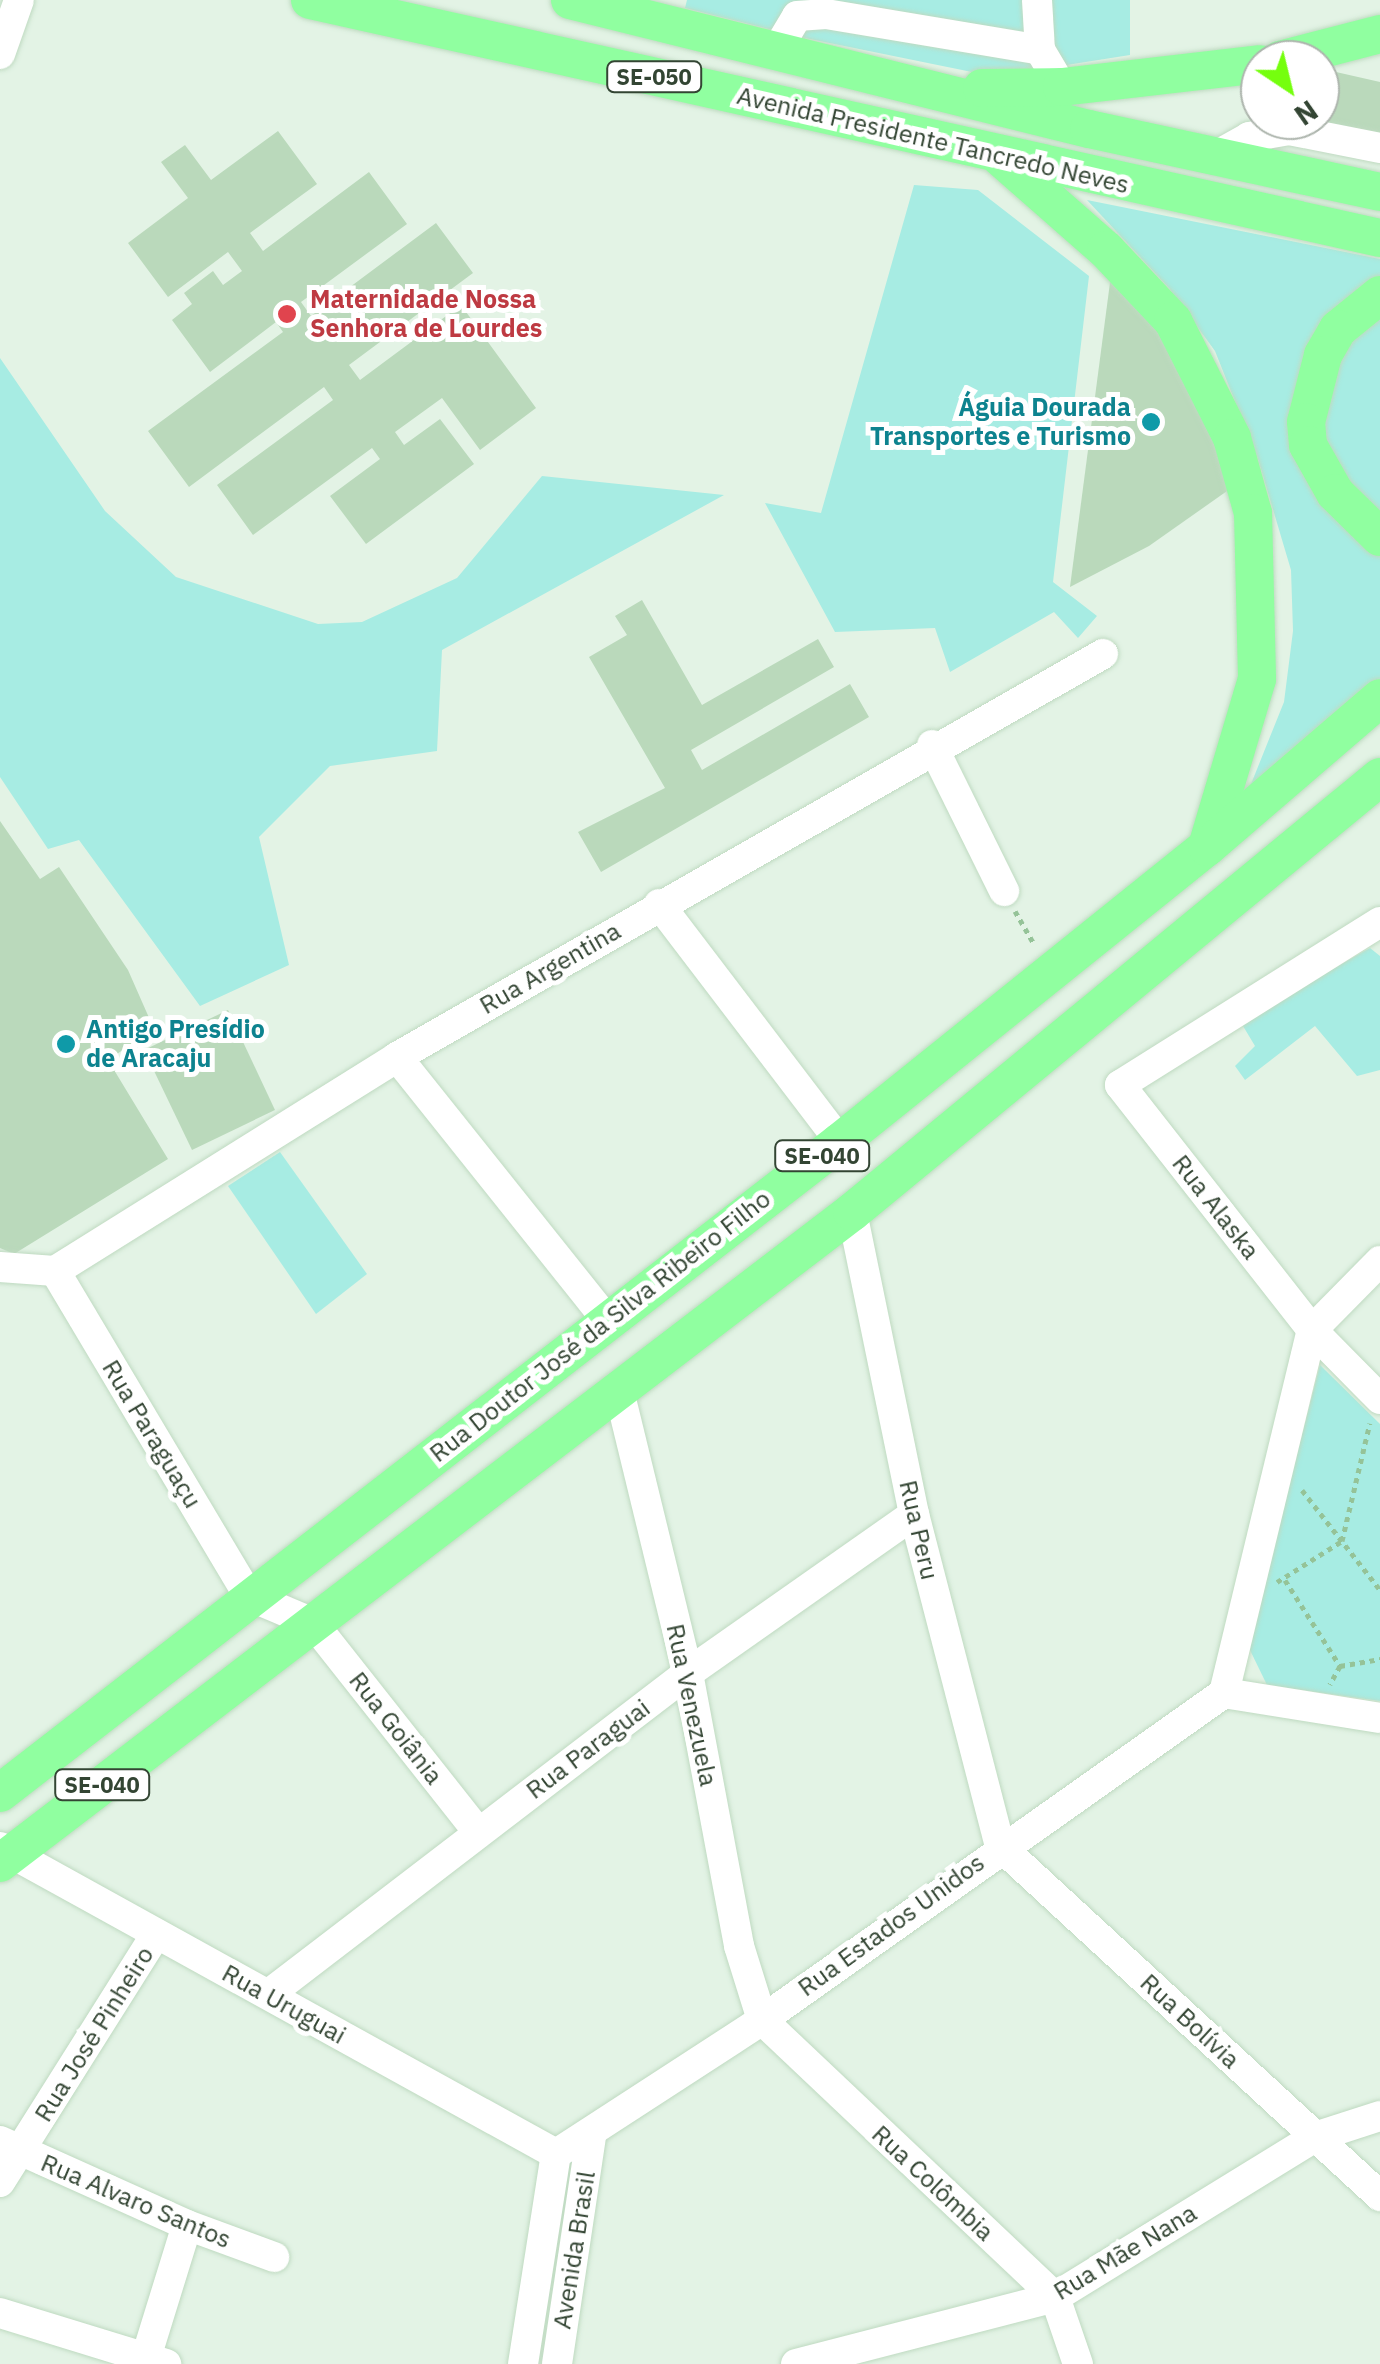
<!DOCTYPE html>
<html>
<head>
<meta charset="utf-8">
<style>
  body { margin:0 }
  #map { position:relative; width:1380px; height:2364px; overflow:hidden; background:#e3f3e5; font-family:"IBM Plex Sans",sans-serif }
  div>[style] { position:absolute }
  .green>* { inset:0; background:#a7ece3 }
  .building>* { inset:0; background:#bad9bb }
  .path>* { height:5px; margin-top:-2.5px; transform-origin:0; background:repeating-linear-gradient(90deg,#95c398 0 5px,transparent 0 10px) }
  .roads { filter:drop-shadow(0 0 2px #bfdac1) drop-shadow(0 0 2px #bfdac1) }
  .minor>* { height:30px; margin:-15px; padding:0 15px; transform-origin:15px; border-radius:15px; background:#fff }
  .major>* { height:38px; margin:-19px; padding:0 19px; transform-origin:19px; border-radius:19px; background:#90ffa0 }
  .dots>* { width:28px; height:28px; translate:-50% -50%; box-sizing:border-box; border:5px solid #fff; border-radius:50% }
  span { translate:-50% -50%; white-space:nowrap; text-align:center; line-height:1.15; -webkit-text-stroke:10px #fff; paint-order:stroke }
  .shield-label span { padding:2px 8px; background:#fff; border:2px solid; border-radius:8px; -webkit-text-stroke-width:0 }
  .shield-label { font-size:22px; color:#334533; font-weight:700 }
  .street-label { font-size:25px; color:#334533 }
  .health-label { font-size:25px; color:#be3a42; font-weight:700 }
  .left { translate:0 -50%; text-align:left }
  .culture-label { font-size:25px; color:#0d838f; font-weight:700 }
  .right { translate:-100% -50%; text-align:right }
  .north { position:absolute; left:1240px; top:40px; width:100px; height:100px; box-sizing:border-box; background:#fff; border:2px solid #adb5ad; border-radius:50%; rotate:145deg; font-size:28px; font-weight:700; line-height:40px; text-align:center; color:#334533 }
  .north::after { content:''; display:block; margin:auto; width:35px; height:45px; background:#75ff0e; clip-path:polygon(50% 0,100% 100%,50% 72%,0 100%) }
</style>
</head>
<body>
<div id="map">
  <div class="green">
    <i style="clip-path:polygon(687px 0,1130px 0,1130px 55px,1003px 75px,972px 72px,805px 38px,685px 8px)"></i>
    <i style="clip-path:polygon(914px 185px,978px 190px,1089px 276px,1053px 582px,1097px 616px,1078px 638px,1054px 612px,950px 672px,935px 628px,835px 632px,765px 503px,821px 513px)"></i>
    <i style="clip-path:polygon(1087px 200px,1380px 259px,1380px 286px,1299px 396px,1380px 548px,1380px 690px,1245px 799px,1284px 702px,1293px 631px,1291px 570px,1258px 459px,1215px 351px,1169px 288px)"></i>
    <i style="clip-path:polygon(1380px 311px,1380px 525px,1321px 456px,1317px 406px,1334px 357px)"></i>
    <i style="clip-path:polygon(0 358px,105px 511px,176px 577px,318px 624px,362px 622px,457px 578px,542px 476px,724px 495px,442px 650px,437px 751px,330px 766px,259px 837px,289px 965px,200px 1006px,79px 840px,48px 849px,0 777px)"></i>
    <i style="clip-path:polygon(1370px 948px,1380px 956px,1380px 1070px,1357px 1076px,1315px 1026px,1245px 1080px,1235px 1066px,1255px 1046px,1240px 1021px)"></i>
    <i style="clip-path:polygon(280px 1152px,367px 1274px,316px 1314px,228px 1186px)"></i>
    <i style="clip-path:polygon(1320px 1365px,1380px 1424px,1380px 1701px,1267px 1685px,1248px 1646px)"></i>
  </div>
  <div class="building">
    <i style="clip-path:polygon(1336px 72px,1380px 82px,1380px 144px,1322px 130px)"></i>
    <i style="clip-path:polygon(278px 131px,317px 184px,250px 233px,263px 251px,369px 172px,407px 224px,301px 302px,311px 316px,436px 223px,473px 273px,349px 365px,360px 380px,461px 305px,536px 408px,480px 450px,442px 398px,395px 432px,404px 445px,440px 419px,474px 464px,366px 544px,330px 496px,380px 459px,372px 448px,253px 535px,217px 485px,333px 400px,324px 387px,189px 487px,148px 431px,283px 332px,276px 322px,210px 372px,172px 320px,192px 304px,184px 293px,213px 271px,223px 285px,242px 271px,228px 252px,168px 297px,128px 243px,188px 198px,161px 162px,185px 145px,211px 180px)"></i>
    <i style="clip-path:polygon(1111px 275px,1183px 361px,1237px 484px,1149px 546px,1070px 587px)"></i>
    <i style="clip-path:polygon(642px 600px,702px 705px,818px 639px,834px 667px,691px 750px,702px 770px,850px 684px,869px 717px,601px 872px,578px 832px,665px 788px,589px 657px,627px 635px,615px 616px)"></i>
    <i style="clip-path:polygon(0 821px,40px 879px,59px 867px,128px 970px,154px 1029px,108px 1060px,168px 1159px,14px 1254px,0 1248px)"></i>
    <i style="clip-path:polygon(228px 1010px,275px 1110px,192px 1150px,144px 1050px)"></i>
  </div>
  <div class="path">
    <i style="left:1015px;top:911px;width:39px;rotate:60deg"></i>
    <i style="left:1302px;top:1490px;width:127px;rotate:52deg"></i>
    <i style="left:1285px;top:1580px;width:102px;rotate:57.4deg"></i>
    <i style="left:1340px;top:1666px;width:21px;rotate:119deg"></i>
    <i style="left:1277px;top:1582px;width:77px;rotate:-32.2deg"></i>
    <i style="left:1342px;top:1541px;width:121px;rotate:-76.7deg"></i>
    <i style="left:1340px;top:1666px;width:41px;rotate:-9.9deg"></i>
  </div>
  <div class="roads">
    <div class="minor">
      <i style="left:1037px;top:0;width:50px;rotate:86.6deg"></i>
      <i style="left:778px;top:48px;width:37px;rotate:-59deg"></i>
      <i style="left:797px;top:16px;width:29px;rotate:-4deg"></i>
      <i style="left:826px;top:14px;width:217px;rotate:9.5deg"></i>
      <i style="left:1040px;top:50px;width:43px;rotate:59.3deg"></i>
      <i style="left:0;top:54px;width:57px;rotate:-70.6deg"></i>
      <i style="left:1217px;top:155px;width:37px;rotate:-29deg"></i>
      <i style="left:1249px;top:137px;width:41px;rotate:-9.9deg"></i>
      <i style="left:1289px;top:130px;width:93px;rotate:11.2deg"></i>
      <i style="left:932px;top:745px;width:163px;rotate:63.7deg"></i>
      <i style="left:659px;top:904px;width:299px;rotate:52.7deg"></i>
      <i style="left:1380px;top:922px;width:307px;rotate:147.9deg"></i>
      <i style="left:1120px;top:1085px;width:311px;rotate:51.9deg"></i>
      <i style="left:1312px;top:1330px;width:97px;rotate:45.4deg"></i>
      <i style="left:397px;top:1057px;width:337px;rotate:51.4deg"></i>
      <i style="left:852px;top:1212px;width:308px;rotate:78.4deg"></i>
      <i style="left:914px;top:1514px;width:343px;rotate:75.5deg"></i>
      <i style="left:1000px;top:1846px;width:517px;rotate:42.65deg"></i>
      <i style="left:0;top:1267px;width:55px;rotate:4.2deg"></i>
      <i style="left:55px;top:1271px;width:403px;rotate:-32deg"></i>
      <i style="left:397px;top:1057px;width:813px;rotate:-29.72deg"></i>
      <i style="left:55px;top:1271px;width:378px;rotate:59.2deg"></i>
      <i style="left:249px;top:1596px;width:69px;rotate:22.9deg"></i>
      <i style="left:313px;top:1623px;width:266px;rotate:51.7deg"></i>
      <i style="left:619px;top:1391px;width:290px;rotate:76.3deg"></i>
      <i style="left:688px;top:1673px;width:278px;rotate:79.4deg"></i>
      <i style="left:739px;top:1946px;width:77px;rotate:72.7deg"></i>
      <i style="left:762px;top:2020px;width:403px;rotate:43.4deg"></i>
      <i style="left:1055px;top:2297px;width:71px;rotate:71.1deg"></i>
      <i style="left:1224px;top:1693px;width:374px;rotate:-76.4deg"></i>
      <i style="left:1312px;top:1330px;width:97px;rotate:-45.4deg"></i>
      <i style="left:1224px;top:1693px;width:158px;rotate:9.1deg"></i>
      <i style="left:0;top:1847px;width:635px;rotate:28.91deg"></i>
      <i style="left:269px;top:1994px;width:528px;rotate:-37.46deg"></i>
      <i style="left:688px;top:1673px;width:276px;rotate:-35.1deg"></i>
      <i style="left:0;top:2141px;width:205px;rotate:24.2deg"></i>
      <i style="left:187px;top:2225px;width:93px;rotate:20.2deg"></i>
      <i style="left:556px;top:2154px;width:246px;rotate:-33deg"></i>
      <i style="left:762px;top:2020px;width:566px;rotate:-35.29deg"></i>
      <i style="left:0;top:2182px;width:291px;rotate:-57.8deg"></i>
      <i style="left:0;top:2313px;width:174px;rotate:17.1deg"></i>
      <i style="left:144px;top:2364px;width:145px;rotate:-72.8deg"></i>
      <i style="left:523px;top:2364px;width:213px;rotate:-81.1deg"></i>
      <i style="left:557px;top:2364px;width:231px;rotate:-81.5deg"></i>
      <i style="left:796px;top:2364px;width:268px;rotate:-14.5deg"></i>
      <i style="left:1055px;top:2297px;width:305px;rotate:-31.6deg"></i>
      <i style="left:1315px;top:2137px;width:68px;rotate:-17.9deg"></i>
    </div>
    <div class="major">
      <i style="left:310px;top:0;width:1096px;rotate:12.54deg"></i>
      <i style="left:570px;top:0;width:535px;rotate:13.96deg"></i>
      <i style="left:1089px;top:129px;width:298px;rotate:12.2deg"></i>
      <i style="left:1280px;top:60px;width:103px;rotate:-14.6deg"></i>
      <i style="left:982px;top:88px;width:80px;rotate:-0.7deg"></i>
      <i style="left:1062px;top:87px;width:199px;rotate:-6.6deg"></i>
      <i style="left:1000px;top:157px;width:141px;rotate:41.3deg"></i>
      <i style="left:1106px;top:250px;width:98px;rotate:46.7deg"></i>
      <i style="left:1173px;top:321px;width:131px;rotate:63.2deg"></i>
      <i style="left:1232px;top:438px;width:78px;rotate:74.4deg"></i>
      <i style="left:1253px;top:513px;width:166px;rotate:88.6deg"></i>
      <i style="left:1257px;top:679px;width:175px;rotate:106.6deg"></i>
      <i style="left:1380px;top:295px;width:54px;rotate:141deg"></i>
      <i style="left:1338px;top:329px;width:30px;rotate:120deg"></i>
      <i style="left:1323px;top:355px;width:69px;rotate:104.2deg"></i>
      <i style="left:1306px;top:422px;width:23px;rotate:85deg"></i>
      <i style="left:1308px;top:445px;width:55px;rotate:60.6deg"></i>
      <i style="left:1335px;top:493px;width:63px;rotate:44.4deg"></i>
      <i style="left:0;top:1793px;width:1063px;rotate:-37.78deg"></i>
      <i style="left:840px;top:1142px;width:471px;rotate:-38.8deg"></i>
      <i style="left:1207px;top:847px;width:228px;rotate:-40.7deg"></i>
      <i style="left:0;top:1863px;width:1072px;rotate:-37.38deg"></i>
      <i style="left:852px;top:1212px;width:684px;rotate:-39.48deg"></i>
    </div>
  </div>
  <div class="dots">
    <i style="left:287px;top:314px;background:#e0444e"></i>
    <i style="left:1151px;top:422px;background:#0f9aa8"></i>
    <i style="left:66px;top:1044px;background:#0f9aa8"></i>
  </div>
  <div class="shield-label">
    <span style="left:654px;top:77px">SE-050</span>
    <span style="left:822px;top:1156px">SE-040</span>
    <span style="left:102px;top:1785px">SE-040</span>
  </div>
  <div class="street-label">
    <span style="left:933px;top:140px;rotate:13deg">Avenida Presidente Tancredo Neves</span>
    <span style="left:550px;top:968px;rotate:-30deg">Rua Argentina</span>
    <span style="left:1216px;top:1207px;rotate:52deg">Rua Alaska</span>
    <span style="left:600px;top:1326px;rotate:-38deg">Rua Doutor José da Silva Ribeiro Filho</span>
    <span style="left:152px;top:1434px;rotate:59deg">Rua Paraguaçu</span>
    <span style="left:919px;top:1530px;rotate:77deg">Rua Peru</span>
    <span style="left:692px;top:1705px;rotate:78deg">Rua Venezuela</span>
    <span style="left:396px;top:1728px;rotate:52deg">Rua Goiânia</span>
    <span style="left:588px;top:1749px;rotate:-37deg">Rua Paraguai</span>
    <span style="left:891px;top:1925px;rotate:-36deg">Rua Estados Unidos</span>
    <span style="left:284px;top:2004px;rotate:29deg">Rua Uruguai</span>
    <span style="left:1190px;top:2021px;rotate:43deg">Rua Bolívia</span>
    <span style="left:94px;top:2034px;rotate:-58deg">Rua José Pinheiro</span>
    <span style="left:933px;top:2183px;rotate:43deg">Rua Colômbia</span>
    <span style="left:136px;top:2201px;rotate:23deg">Rua Alvaro Santos</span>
    <span style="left:574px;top:2250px;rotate:-81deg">Avenida Brasil</span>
    <span style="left:1125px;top:2252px;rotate:-31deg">Rua Mãe Nana</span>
  </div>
  <div class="health-label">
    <span class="left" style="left:310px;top:314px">Maternidade Nossa<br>Senhora de Lourdes</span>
  </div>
  <div class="culture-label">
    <span class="right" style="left:1131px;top:422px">Águia Dourada<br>Transportes e Turismo</span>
    <span class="left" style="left:86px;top:1044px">Antigo Presídio<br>de Aracaju</span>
  </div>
  <div class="north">N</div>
</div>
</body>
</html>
